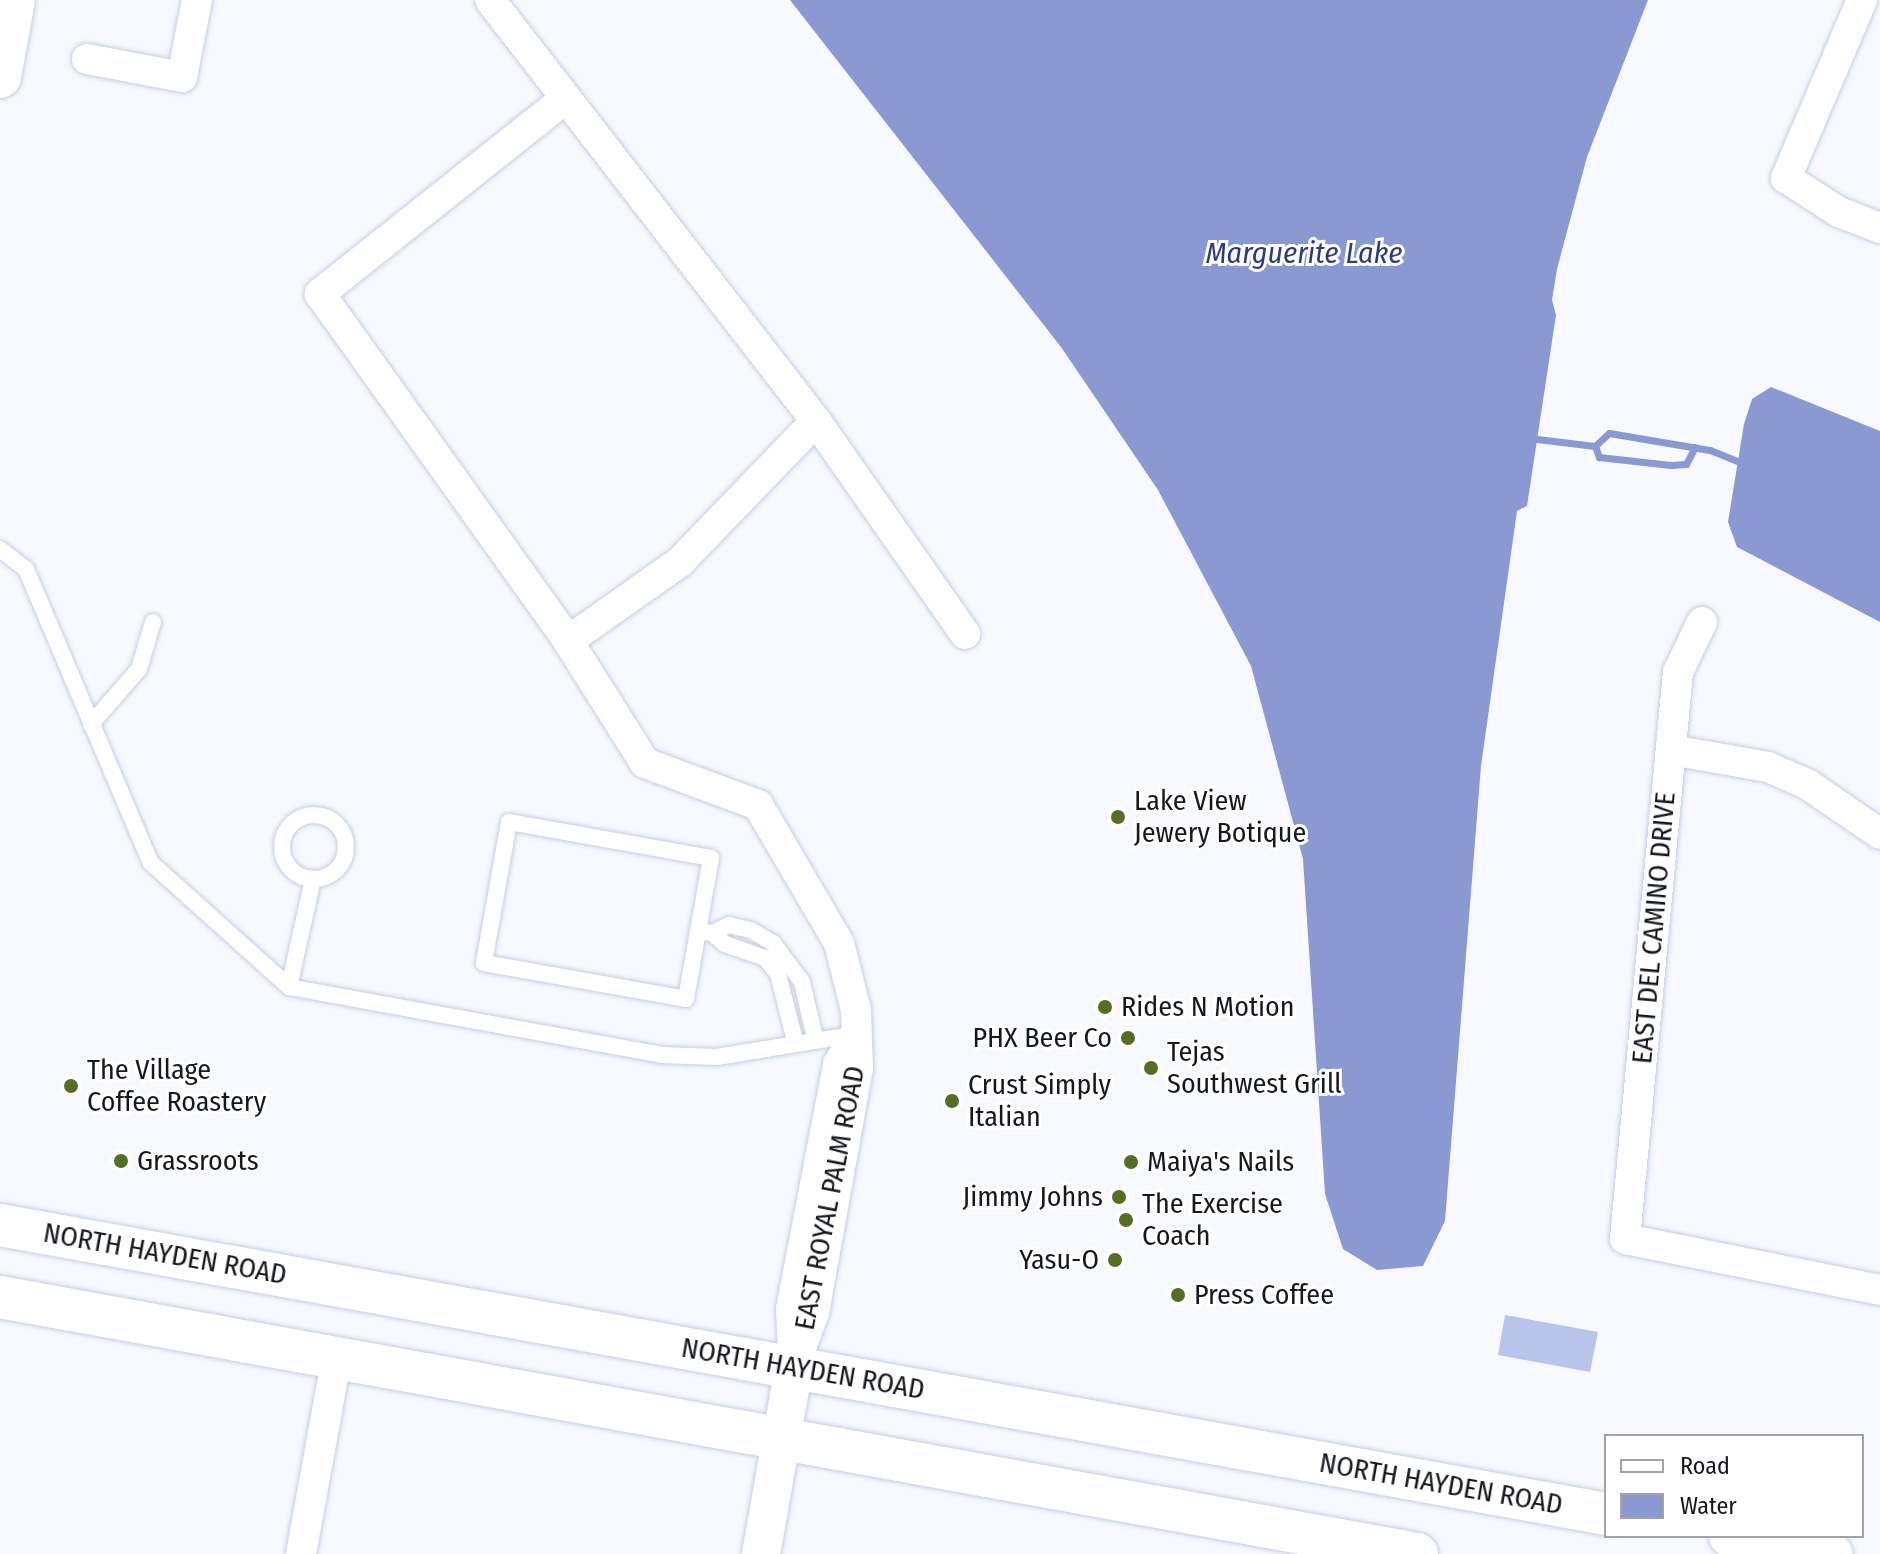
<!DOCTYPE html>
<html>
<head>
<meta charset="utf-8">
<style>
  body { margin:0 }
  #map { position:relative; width:1880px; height:1554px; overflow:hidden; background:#f7f9fe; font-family:"Fira Sans Condensed",sans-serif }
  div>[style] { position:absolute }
  .green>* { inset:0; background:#b9c4eb }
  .water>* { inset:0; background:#8b99d2 }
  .stream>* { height:7px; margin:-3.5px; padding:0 3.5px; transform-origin:3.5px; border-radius:3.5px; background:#8b99d2 }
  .roads { filter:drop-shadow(0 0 2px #c5cde7) drop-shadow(0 0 2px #c5cde7) }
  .service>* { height:16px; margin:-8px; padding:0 8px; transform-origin:8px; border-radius:8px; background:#fff }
  .service>.ring { margin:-8px; padding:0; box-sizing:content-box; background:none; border:16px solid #fff; border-radius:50% }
  .minor>* { height:30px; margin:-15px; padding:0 15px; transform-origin:15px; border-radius:15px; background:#fff }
  .tertiary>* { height:38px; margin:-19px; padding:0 19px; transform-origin:19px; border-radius:19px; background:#fff }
  .secondary>* { height:42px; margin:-21px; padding:0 21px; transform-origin:21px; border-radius:21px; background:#fff }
  .dots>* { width:22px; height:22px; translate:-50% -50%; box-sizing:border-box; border:4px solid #fff; border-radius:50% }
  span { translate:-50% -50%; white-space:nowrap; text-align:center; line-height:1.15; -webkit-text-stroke:6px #fff; paint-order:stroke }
  .poi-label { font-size:28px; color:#151821 }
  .left { translate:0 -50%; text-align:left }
  .right { translate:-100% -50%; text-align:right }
  .street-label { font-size:28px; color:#151821 }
  .water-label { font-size:30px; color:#2f397d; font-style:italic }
  .legend { position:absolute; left:1604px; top:1434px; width:260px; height:104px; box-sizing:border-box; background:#fff; border:2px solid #a1a3a6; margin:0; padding:10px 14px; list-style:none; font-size:24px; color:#151821 }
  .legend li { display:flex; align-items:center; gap:16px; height:40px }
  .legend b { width:40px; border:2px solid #a1a3a6 }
</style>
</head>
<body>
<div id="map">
  <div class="green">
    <i style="clip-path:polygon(1505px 1315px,1598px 1332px,1590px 1372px,1498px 1355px)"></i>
  </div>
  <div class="water">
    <i style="clip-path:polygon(790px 0,1648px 0,1587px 157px,1557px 269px,1552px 300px,1556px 315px,1527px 506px,1517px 511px,1481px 766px,1445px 1221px,1423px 1266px,1377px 1270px,1343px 1249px,1325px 1194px,1303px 859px,1251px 666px,1158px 490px,1061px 347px)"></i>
    <i style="clip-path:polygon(1771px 387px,1880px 431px,1880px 622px,1737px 547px,1728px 522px,1744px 424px,1752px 399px)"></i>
  </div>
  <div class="stream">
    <i style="left:1529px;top:438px;width:66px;rotate:6.9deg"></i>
    <i style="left:1595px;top:446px;width:19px;rotate:-43deg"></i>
    <i style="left:1609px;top:433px;width:102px;rotate:9.6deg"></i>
    <i style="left:1710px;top:450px;width:40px;rotate:22deg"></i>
    <i style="left:1595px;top:446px;width:12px;rotate:70deg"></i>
    <i style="left:1599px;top:457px;width:72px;rotate:6.3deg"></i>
    <i style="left:1671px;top:465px;width:15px;rotate:-4deg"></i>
    <i style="left:1686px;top:464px;width:19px;rotate:-62deg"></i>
  </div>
  <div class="roads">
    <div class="service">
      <i style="left:0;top:549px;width:33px;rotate:38deg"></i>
      <i style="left:26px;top:569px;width:319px;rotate:67deg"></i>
      <i style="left:151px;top:863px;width:186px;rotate:41.9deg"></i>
      <i style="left:289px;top:987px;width:379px;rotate:10.3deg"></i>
      <i style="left:662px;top:1055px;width:55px;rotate:2.1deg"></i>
      <i style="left:717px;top:1057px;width:142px;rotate:-9.3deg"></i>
      <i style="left:91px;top:724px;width:73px;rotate:-48.9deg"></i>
      <i style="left:139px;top:669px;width:49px;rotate:-73.4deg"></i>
      <i class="ring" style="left:282px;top:815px;width:48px;height:48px"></i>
      <i style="left:698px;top:931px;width:74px;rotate:-79.9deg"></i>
      <i style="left:711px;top:858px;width:205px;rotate:-169.9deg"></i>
      <i style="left:509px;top:822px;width:143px;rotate:100.1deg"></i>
      <i style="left:484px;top:963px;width:205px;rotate:10.1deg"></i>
      <i style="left:686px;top:999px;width:69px;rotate:-80deg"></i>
      <i style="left:698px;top:931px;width:14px;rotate:8deg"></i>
      <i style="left:289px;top:987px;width:111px;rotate:-77.5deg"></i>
      <i style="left:795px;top:1041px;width:69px;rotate:-104.2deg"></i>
      <i style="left:778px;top:974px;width:21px;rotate:-129deg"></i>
      <i style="left:765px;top:958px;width:42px;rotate:-160.7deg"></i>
      <i style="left:725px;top:944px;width:17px;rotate:-140deg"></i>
      <i style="left:712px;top:933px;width:19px;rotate:-25deg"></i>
      <i style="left:729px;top:925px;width:23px;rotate:13deg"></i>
      <i style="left:751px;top:930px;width:26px;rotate:31deg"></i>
      <i style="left:773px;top:943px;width:49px;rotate:53.4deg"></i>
      <i style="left:802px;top:982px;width:57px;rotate:76.9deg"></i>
    </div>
    <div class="minor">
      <i style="left:490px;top:0;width:532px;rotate:52.25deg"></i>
      <i style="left:816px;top:421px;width:196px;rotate:134deg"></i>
      <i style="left:680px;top:562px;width:137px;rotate:144.8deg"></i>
      <i style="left:1862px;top:0;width:194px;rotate:113.1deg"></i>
      <i style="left:1786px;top:178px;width:63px;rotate:32.7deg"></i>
      <i style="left:1839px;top:212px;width:44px;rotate:21.3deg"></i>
      <i style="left:87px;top:59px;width:97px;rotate:10.7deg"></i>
      <i style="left:182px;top:77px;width:78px;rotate:-79deg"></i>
      <i style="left:566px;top:98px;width:315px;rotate:141.5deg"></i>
      <i style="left:320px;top:294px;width:427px;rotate:54.4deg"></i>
      <i style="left:568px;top:641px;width:144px;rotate:57.7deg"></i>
      <i style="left:645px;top:763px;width:121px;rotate:20.4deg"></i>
      <i style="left:758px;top:805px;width:160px;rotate:59.6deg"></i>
      <i style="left:839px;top:943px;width:69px;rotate:75.8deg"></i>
      <i style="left:856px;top:1010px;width:58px;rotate:88deg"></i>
      <i style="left:858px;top:1068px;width:249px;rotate:100.2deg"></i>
      <i style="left:814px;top:1313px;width:58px;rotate:110.3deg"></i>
      <i style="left:816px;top:421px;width:260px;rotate:55deg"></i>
      <i style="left:1702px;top:622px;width:55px;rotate:115.6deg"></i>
      <i style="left:1678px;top:672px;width:569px;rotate:95.34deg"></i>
      <i style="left:1625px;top:1239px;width:260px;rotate:11.3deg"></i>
      <i style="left:1671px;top:750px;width:98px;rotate:9.9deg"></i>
      <i style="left:1768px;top:767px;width:43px;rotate:23.6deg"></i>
      <i style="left:1807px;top:784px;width:88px;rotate:34.4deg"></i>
      <i style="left:793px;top:1354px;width:45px;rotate:-92.5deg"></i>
      <i style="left:791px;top:1309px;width:249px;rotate:-79.1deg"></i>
      <i style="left:838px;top:1064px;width:13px;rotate:-58deg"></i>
      <i style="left:301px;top:1554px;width:202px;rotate:-79.7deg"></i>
    </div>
    <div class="tertiary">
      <i style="left:761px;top:1554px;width:190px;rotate:-80deg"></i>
    </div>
    <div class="secondary">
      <i style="left:0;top:77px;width:78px;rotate:-79.7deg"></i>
      <i style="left:0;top:1225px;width:1632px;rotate:10.2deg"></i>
      <i style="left:0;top:1297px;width:1440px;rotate:10.28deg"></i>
      <i style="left:1730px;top:1536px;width:103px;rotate:10.1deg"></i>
    </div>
  </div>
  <div class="dots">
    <i style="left:1118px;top:817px;background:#556f22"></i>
    <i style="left:1105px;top:1007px;background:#556f22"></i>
    <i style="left:1128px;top:1038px;background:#556f22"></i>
    <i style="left:1151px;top:1068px;background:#556f22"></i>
    <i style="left:71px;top:1086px;background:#556f22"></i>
    <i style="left:952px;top:1101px;background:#556f22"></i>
    <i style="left:121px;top:1161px;background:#556f22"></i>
    <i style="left:1131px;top:1162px;background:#556f22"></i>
    <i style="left:1119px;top:1197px;background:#556f22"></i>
    <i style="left:1126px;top:1220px;background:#556f22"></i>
    <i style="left:1115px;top:1260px;background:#556f22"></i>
    <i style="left:1178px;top:1295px;background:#556f22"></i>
  </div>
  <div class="poi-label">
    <span class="left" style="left:1134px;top:817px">Lake View<br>Jewery Botique</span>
    <span class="left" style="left:1121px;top:1007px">Rides N Motion</span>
    <span class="right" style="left:1112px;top:1038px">PHX Beer Co</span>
    <span class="left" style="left:1167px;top:1068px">Tejas<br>Southwest Grill</span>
    <span class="left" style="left:87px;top:1086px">The Village<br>Coffee Roastery</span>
    <span class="left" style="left:968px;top:1101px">Crust Simply<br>Italian</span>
    <span class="left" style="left:137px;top:1161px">Grassroots</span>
    <span class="left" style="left:1147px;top:1162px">Maiya's Nails</span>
    <span class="right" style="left:1103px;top:1197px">Jimmy Johns</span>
    <span class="left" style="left:1142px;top:1220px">The Exercise<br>Coach</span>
    <span class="right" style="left:1099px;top:1260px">Yasu-O</span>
    <span class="left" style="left:1194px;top:1295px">Press Coffee</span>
  </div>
  <div class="street-label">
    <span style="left:1654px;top:928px;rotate:-85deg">EAST DEL CAMINO DRIVE</span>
    <span style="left:830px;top:1198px;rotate:-79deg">EAST ROYAL PALM ROAD</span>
    <span style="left:165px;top:1254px;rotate:10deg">NORTH HAYDEN ROAD</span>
    <span style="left:803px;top:1369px;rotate:10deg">NORTH HAYDEN ROAD</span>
    <span style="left:1441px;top:1484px;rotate:10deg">NORTH HAYDEN ROAD</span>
  </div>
  <div class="water-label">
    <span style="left:1304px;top:253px">Marguerite Lake</span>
  </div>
  <ul class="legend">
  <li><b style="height:10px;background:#fff"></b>Road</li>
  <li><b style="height:22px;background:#8b99d2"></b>Water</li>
  </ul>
</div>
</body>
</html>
